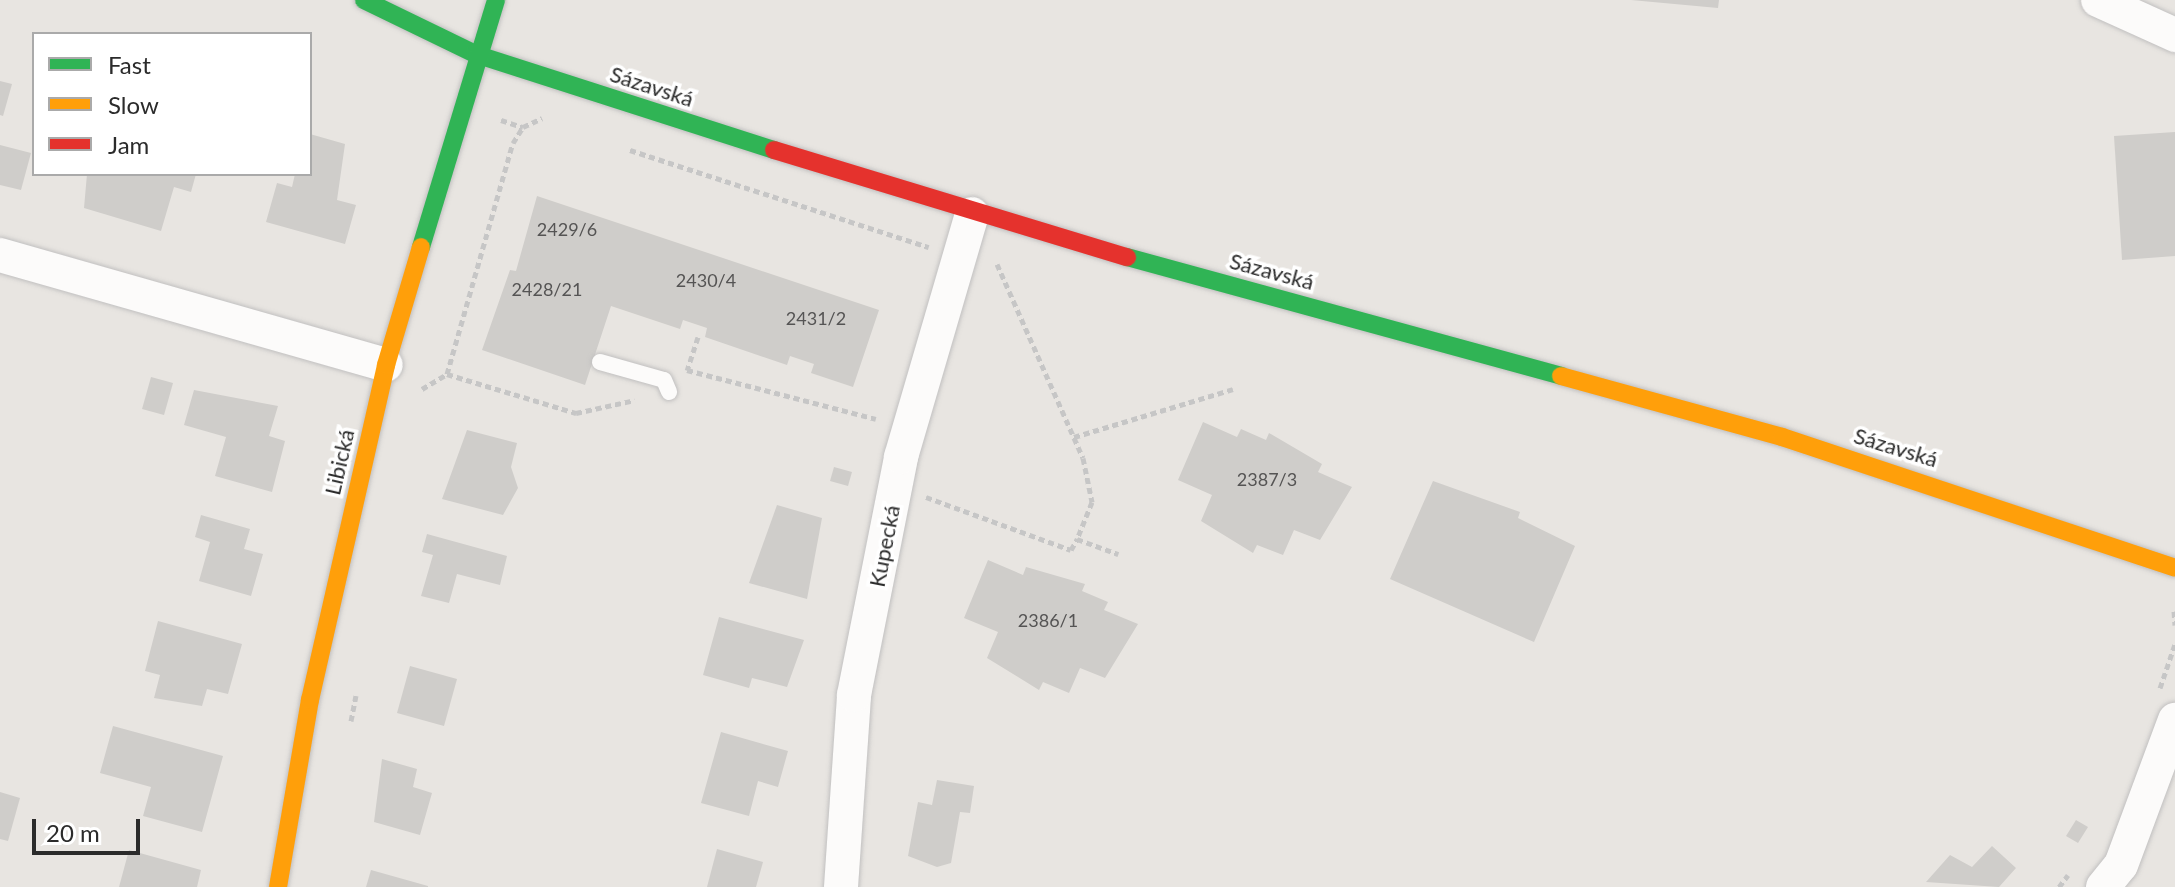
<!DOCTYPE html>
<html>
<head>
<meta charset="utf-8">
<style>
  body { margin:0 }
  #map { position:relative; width:2175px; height:887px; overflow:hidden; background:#e8e5e1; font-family:Lato,sans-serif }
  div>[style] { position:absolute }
  .building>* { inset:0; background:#cfcdca }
  .path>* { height:5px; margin-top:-2.5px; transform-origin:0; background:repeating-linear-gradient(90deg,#c6c6c6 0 6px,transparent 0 10px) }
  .roads { filter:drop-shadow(0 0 2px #c1c0c0) drop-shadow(0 0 2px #c1c0c0) }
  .lane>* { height:16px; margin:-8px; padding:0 8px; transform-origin:8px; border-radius:8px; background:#fcfbfa }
  .street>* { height:34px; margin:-17px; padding:0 17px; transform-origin:17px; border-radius:17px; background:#fcfbfa }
  .fast>* { height:18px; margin:-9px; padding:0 9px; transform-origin:9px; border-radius:9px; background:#30b455 }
  .slow>* { height:18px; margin:-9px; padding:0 9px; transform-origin:9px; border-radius:9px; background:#ff9f0a }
  .jam>* { height:18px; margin:-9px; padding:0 9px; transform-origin:9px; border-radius:9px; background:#e5322d }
  span { translate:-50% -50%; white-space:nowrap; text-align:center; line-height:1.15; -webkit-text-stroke:7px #fff; paint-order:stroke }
  .number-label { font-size:18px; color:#555454 }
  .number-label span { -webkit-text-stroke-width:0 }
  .street-label { font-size:22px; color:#2b2b2b }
  .legend { position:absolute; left:32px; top:32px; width:280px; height:144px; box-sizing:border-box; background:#fff; border:2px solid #aaa; margin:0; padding:10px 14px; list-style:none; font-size:24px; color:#2b2b2b }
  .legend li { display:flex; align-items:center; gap:16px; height:40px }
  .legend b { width:40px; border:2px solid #aaa }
  .scale { position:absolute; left:32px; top:819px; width:108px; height:36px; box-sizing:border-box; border:4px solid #2b2b2b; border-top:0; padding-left:10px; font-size:24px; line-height:28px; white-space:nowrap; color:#2b2b2b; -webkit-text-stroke:6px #fff; paint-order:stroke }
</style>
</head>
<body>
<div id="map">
  <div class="building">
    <i style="clip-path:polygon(1631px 0,1719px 0,1718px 8px)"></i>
    <i style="clip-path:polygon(0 81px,12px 84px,3px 116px,0 115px)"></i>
    <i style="clip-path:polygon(2175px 132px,2175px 256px,2122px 260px,2114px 136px)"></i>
    <i style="clip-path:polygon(310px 134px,345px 144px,337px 200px,356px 205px,345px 244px,266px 222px,277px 183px,292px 187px,295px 174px,310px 174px)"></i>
    <i style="clip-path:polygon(0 145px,31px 153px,21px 190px,0 185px)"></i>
    <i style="clip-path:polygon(87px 174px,196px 174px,191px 192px,174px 187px,161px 231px,84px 208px)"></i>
    <i style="clip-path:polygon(537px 196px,879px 310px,853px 387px,811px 373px,814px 364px,790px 356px,787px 365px,705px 337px,707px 328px,683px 320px,680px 329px,611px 306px,585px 385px,482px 350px,510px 270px,516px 271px)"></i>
    <i style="clip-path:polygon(151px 377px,173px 383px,164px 415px,142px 409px)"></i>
    <i style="clip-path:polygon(194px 390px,278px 406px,269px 436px,285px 441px,272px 492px,215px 476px,226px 437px,184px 425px)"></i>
    <i style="clip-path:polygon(1203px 422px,1237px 437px,1241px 429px,1266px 440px,1269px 433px,1322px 464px,1318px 472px,1352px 487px,1320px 540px,1294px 530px,1283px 555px,1257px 545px,1253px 553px,1201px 521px,1212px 495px,1178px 480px)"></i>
    <i style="clip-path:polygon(467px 430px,517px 443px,511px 467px,518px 488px,503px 515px,442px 499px)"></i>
    <i style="clip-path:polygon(834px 467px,852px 472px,848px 486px,830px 481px)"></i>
    <i style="clip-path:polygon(1433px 481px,1520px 512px,1518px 518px,1575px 546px,1534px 642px,1390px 579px)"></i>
    <i style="clip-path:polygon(777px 505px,822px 518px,807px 599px,749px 583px)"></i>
    <i style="clip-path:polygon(201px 515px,250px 529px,244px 549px,263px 554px,251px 596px,199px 581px,210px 542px,195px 537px)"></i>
    <i style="clip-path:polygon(427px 534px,507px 556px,500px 585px,457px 574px,449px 603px,421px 596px,433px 555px,422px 552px)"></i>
    <i style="clip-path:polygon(988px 560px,1023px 575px,1026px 567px,1085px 584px,1082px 591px,1108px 602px,1104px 610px,1138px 624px,1105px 678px,1080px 668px,1069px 693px,1043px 682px,1039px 690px,987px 658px,998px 632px,964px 618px)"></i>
    <i style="clip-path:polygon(719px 617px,804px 640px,787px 687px,752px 678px,749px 688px,703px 675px)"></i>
    <i style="clip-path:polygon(158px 621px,242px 644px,228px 694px,207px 689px,202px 706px,154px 698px,160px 675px,145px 671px)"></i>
    <i style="clip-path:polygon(410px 666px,457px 679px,444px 726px,397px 713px)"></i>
    <i style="clip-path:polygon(113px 726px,223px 756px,202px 832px,143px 816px,151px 787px,100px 773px)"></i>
    <i style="clip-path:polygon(721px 732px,788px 751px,778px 787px,758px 781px,749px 816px,701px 803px)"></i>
    <i style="clip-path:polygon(382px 759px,417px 769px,413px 787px,432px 793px,420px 835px,374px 822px)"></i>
    <i style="clip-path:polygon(937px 780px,974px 786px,970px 813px,960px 812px,951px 863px,937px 867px,908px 856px,918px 802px,932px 805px)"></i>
    <i style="clip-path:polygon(0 792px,20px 798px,8px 841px,0 839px)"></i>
    <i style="clip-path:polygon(2076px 820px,2088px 827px,2078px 843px,2066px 836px)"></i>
    <i style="clip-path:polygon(1992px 846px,2016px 868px,1999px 887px,1926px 882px,1950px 855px,1972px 867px)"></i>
    <i style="clip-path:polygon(717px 849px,763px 862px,756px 887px,707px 887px)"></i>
    <i style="clip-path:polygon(129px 850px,201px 870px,197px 887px,119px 887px)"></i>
    <i style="clip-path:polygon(371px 870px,428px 886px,428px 887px,366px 887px)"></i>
  </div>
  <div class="path">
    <i style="left:501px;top:120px;width:23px;rotate:18deg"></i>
    <i style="left:630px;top:150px;width:314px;rotate:18deg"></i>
    <i style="left:997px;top:264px;width:212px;rotate:66.1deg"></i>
    <i style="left:1083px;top:458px;width:45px;rotate:78.4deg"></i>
    <i style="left:1092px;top:502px;width:40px;rotate:112deg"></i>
    <i style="left:1077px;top:539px;width:44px;rotate:20.1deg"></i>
    <i style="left:698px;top:337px;width:35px;rotate:108deg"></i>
    <i style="left:687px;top:370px;width:195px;rotate:14.5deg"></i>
    <i style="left:447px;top:374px;width:135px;rotate:16.8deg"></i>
    <i style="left:576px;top:413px;width:60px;rotate:-12.4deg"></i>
    <i style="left:422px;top:389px;width:29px;rotate:-31deg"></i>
    <i style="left:447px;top:374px;width:240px;rotate:-74.1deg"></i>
    <i style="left:513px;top:143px;width:19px;rotate:-58deg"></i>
    <i style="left:523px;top:127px;width:21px;rotate:-25deg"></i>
    <i style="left:1074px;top:437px;width:166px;rotate:-16.8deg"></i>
    <i style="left:926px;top:497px;width:154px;rotate:20.1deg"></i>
    <i style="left:1071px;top:550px;width:13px;rotate:-61deg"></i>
    <i style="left:2174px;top:611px;width:14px;rotate:86deg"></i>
    <i style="left:2160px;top:688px;width:46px;rotate:-71.2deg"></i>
    <i style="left:351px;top:721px;width:26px;rotate:-79deg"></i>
    <i style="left:2059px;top:887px;width:15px;rotate:-53deg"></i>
  </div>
  <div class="roads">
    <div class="lane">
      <i style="left:600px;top:362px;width:66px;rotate:15.7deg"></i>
      <i style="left:664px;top:380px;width:13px;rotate:67deg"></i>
    </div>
    <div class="street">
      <i style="left:2098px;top:0;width:85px;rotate:24.4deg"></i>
      <i style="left:0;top:255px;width:401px;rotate:15.9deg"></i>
      <i style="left:841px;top:887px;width:192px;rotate:-86.1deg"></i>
      <i style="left:854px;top:695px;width:243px;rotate:-78.8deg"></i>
      <i style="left:901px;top:457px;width:253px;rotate:-73.7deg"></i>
      <i style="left:2103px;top:887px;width:28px;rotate:-51deg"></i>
      <i style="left:2121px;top:865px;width:155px;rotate:-69.6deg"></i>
    </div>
    <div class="fast">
      <i style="left:364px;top:0;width:123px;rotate:25.9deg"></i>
      <i style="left:475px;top:54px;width:314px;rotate:17.8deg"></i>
      <i style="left:421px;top:247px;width:258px;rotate:-73.1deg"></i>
      <i style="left:1127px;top:257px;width:450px;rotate:15.3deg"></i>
    </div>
    <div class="slow">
      <i style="left:1561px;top:376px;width:229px;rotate:15.4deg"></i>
      <i style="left:1782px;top:437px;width:414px;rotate:18.4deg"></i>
      <i style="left:278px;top:887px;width:190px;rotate:-80.3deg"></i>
      <i style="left:310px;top:700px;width:344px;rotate:-77.2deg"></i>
      <i style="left:386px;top:365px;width:123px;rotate:-73.5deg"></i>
    </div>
    <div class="jam">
      <i style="left:774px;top:150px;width:369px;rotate:16.9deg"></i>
    </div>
  </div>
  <div class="number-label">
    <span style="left:567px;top:229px">2429/6</span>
    <span style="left:706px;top:280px">2430/4</span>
    <span style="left:547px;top:289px">2428/21</span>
    <span style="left:816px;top:318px">2431/2</span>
    <span style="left:1267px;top:479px">2387/3</span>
    <span style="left:1048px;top:620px">2386/1</span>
  </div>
  <div class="street-label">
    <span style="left:652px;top:86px;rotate:18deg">Sázavská</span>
    <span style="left:1272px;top:271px;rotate:15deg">Sázavská</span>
    <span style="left:1896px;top:447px;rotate:17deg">Sázavská</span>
    <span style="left:339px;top:462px;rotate:-77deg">Libická</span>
    <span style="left:884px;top:546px;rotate:-79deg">Kupecká</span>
  </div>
  <ul class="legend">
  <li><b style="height:10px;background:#30b455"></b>Fast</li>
  <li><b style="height:10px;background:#ff9f0a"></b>Slow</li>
  <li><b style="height:10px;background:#e5322d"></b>Jam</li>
  </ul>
  <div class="scale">20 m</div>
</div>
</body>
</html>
